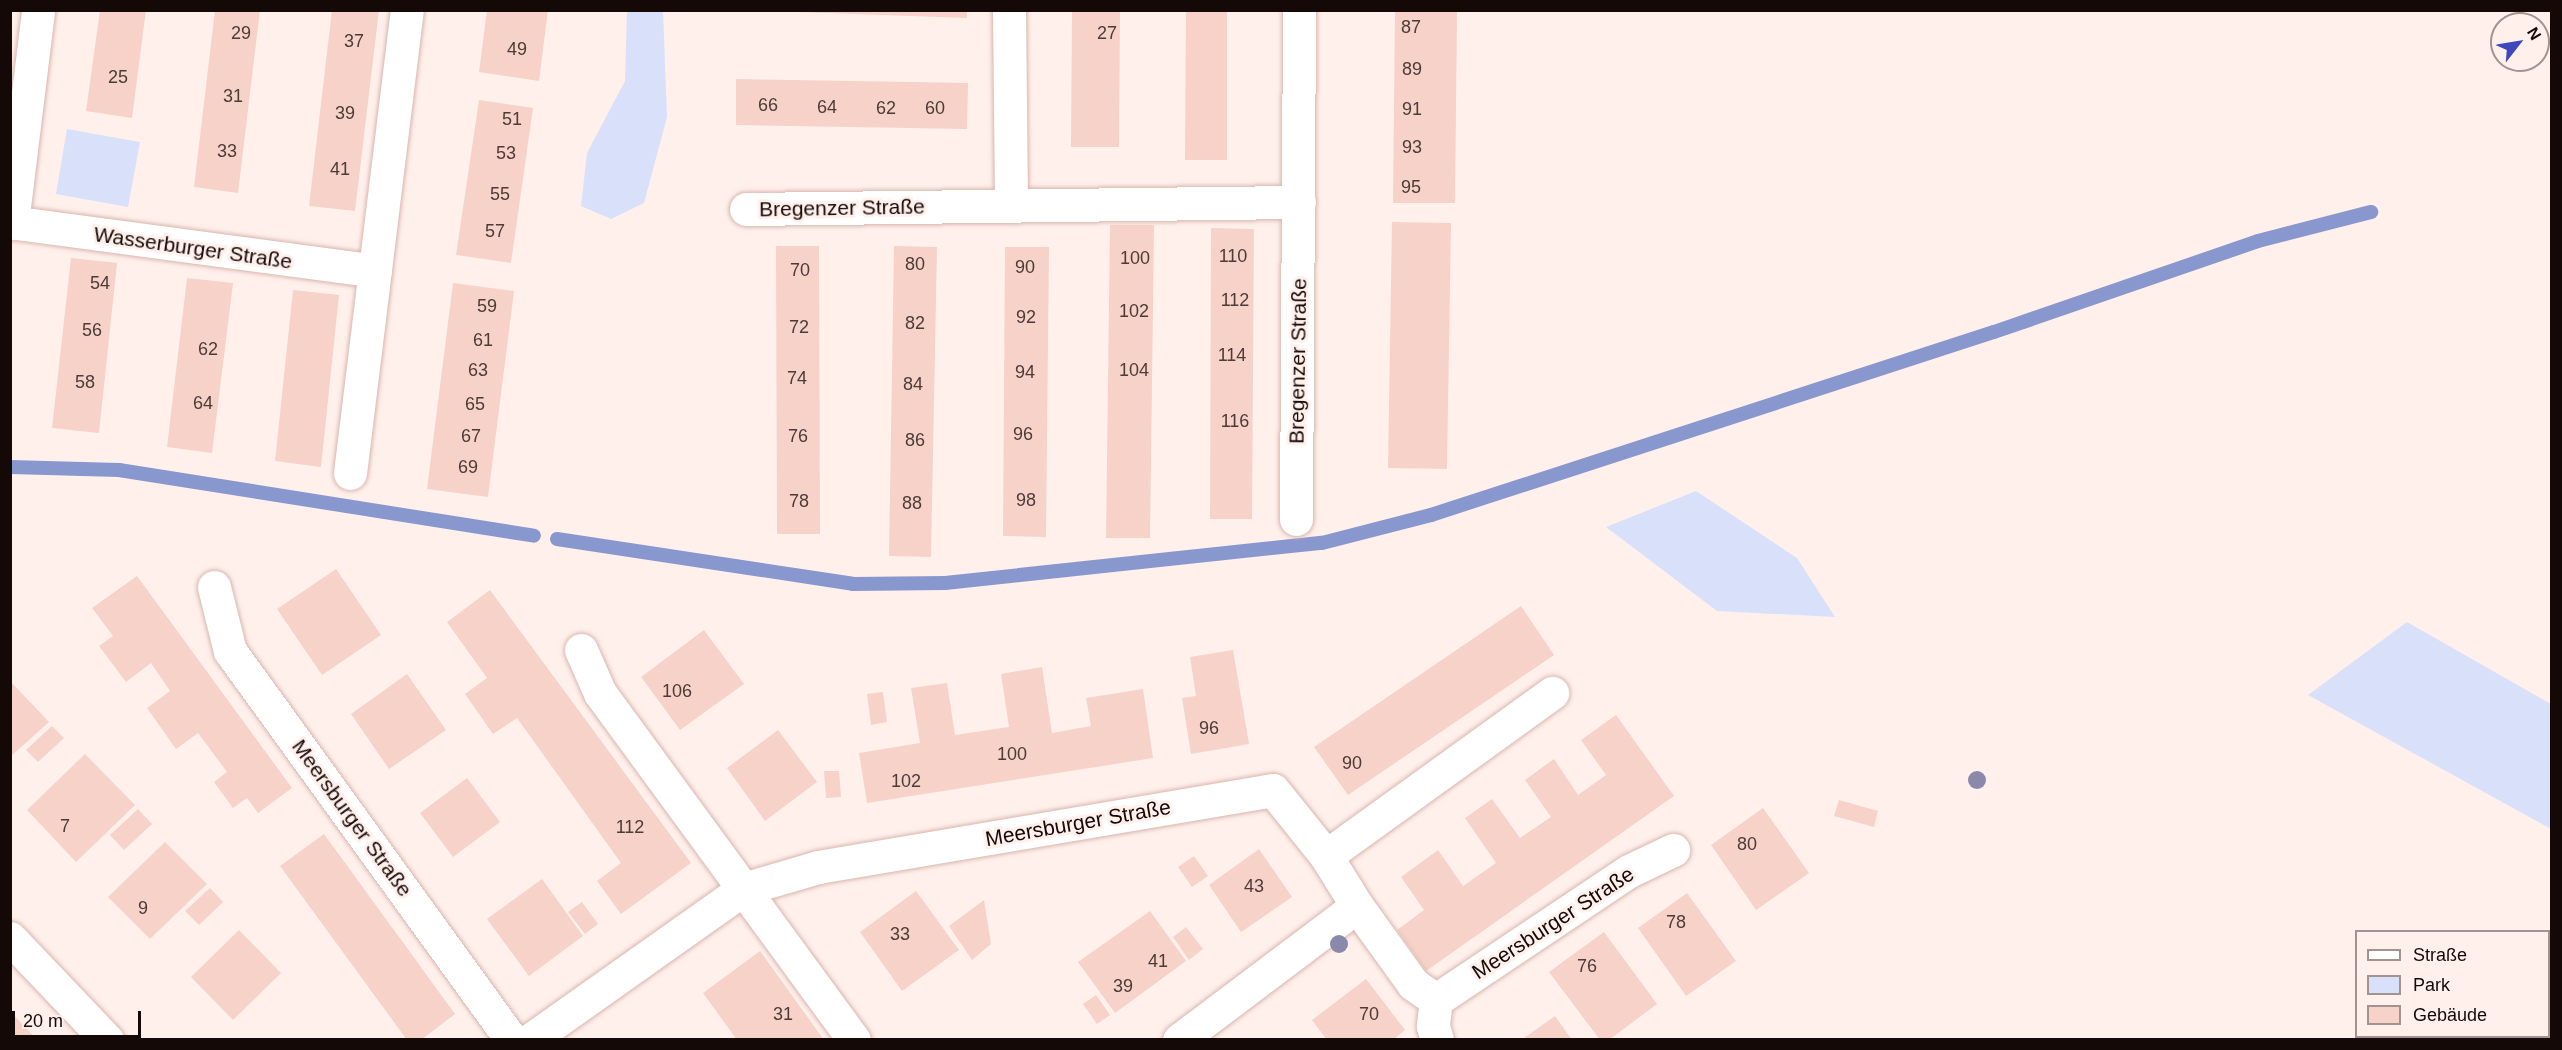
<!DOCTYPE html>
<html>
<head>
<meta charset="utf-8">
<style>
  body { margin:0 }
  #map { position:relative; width:2562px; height:1050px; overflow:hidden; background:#fff0ec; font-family:Arial,sans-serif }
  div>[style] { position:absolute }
  .green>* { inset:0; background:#d8e0fa }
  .stream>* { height:14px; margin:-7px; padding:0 7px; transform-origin:7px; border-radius:7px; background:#8997cf }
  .building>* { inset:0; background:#f6d2c9 }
  .roads { filter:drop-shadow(0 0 2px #d9b6ad) drop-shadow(0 0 2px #d9b6ad) }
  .minor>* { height:33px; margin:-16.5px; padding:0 16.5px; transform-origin:16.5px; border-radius:16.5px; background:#fff }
  .trees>* { width:18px; height:18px; margin:-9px; border-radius:50%; background:#8a88ab }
  span { translate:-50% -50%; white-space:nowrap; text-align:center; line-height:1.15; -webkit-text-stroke:6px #fff0ec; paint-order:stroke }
  .number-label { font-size:18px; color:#4c3b37 }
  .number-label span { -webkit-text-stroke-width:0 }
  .street-label { font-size:21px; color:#140906 }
  .frame { position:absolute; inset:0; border:12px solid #140906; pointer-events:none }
  .legend { position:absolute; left:2355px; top:930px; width:195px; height:108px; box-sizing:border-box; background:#fff0ec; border:2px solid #a19490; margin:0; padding:8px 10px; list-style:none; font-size:18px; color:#140906 }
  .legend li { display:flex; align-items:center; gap:12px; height:30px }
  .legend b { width:30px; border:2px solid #a19490 }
  .north { position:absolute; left:2490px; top:12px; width:60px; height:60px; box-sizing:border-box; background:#fff0ec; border:2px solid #a19490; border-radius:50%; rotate:59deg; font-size:16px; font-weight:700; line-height:24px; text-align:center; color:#140906 }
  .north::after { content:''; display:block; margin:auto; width:21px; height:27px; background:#3e48bc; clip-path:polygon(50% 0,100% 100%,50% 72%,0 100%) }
  .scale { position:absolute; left:12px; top:1011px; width:129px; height:27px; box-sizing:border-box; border:3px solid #140906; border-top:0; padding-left:8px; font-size:18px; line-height:21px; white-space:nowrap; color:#140906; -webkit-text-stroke:4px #fff0ec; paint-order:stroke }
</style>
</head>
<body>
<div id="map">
  <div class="green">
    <i style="clip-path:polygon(627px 11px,663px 11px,667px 117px,644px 203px,611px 219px,581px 206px,587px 153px,625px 81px)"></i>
    <i style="clip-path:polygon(67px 129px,140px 142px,128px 207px,56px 194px)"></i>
    <i style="clip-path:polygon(1696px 491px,1797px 558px,1835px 617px,1717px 611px,1606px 527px)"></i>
    <i style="clip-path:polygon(2407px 622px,2551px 704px,2551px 829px,2308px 695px)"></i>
  </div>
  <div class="stream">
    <i style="left:10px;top:467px;width:109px;rotate:1.6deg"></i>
    <i style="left:119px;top:470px;width:420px;rotate:9deg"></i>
    <i style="left:557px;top:539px;width:299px;rotate:8.6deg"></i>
    <i style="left:853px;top:584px;width:92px;rotate:-0.6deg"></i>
    <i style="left:945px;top:583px;width:379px;rotate:-6.1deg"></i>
    <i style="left:1322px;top:543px;width:113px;rotate:-14.4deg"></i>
    <i style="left:1431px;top:515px;width:592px;rotate:-18.01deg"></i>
    <i style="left:1994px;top:332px;width:279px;rotate:-19deg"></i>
    <i style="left:2258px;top:241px;width:117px;rotate:-14.4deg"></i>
  </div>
  <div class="building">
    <i style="clip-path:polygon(100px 10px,146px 10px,132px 118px,86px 111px)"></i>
    <i style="clip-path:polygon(215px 10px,260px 10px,238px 193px,194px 187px)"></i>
    <i style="clip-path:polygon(332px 10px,379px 10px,355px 211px,309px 206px)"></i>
    <i style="clip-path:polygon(487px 10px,548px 10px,539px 81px,479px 72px)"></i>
    <i style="clip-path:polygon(737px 10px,967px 10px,967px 18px)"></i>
    <i style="clip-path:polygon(1072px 10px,1120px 10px,1119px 147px,1071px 147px)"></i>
    <i style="clip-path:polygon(1186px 10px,1227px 10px,1227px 160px,1185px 160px)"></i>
    <i style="clip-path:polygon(1395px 10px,1457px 10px,1455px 203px,1393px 203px)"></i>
    <i style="clip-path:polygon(736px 79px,968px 83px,967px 129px,736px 125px)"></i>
    <i style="clip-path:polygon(479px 100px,533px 108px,511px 263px,456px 255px)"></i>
    <i style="clip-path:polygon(1392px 222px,1451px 223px,1447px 469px,1388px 468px)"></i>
    <i style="clip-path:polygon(1110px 225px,1154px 225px,1150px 538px,1106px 538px)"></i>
    <i style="clip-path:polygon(1211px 228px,1254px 229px,1252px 519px,1210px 519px)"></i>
    <i style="clip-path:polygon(776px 246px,819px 246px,820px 534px,777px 534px)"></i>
    <i style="clip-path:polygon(894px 246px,937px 247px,931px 557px,889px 556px)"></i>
    <i style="clip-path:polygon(1005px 247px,1049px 247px,1046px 537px,1003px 536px)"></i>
    <i style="clip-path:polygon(71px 258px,117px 263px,99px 433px,52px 428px)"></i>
    <i style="clip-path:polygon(187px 278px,233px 283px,212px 453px,167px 447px)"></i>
    <i style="clip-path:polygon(453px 283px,514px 291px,488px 497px,427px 489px)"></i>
    <i style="clip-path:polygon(293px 290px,339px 295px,321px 467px,275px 461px)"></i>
    <i style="clip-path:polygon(336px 569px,381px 635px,322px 675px,277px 609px)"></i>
    <i style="clip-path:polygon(137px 576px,292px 788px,258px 813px,247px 798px,233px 808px,214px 782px,227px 772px,198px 733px,176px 749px,147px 708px,170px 691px,151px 663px,126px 682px,99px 646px,113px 636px,92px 608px)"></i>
    <i style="clip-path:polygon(490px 590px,691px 863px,621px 914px,597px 881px,621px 863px,517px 718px,493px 734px,465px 694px,487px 678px,447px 622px)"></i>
    <i style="clip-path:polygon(1521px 606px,1554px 655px,1348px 795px,1314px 747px)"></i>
    <i style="clip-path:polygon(704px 630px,744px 684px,680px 730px,641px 677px)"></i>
    <i style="clip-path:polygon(1233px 650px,1249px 744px,1191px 754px,1182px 698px,1196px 696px,1190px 657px)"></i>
    <i style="clip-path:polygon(1042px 667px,1052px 733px,1091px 726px,1086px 698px,1143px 689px,1153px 758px,867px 803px,859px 753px,920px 743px,911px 688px,947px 683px,955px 735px,1009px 727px,1001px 674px)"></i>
    <i style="clip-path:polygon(407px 674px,446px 730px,389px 769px,351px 714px)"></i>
    <i style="clip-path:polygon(10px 681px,49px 722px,10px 757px)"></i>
    <i style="clip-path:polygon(883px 692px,887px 722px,871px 725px,867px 694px)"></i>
    <i style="clip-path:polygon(1616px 715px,1674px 796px,1426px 971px,1397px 930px,1424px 910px,1401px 877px,1438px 850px,1463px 886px,1496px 863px,1465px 818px,1492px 799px,1520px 838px,1551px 817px,1525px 780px,1554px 759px,1578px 795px,1606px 775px,1581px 740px)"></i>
    <i style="clip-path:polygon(52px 726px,64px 738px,38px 762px,26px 750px)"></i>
    <i style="clip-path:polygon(778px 730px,817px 782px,765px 821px,727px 768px)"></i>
    <i style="clip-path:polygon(85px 754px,135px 805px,76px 862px,27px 810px)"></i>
    <i style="clip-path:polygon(824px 771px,839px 771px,841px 797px,826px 798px)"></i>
    <i style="clip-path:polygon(467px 778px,500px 822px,453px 857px,420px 813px)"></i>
    <i style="clip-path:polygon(1839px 800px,1878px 811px,1874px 827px,1834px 816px)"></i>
    <i style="clip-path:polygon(1763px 808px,1809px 873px,1756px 910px,1711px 845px)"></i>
    <i style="clip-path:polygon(138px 809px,152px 824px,124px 850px,110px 835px)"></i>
    <i style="clip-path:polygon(324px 834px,455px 1014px,421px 1040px,407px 1040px,280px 866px)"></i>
    <i style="clip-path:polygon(165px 842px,207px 884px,150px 939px,108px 897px)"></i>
    <i style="clip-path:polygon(1259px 849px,1292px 897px,1241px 932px,1209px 885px)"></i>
    <i style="clip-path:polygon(1194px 856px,1208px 876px,1192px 887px,1178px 867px)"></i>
    <i style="clip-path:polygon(542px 879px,583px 936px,529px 976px,487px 919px)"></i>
    <i style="clip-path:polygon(210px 888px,223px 902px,199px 925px,185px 911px)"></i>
    <i style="clip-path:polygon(916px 891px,959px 950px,902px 991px,860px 932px)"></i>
    <i style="clip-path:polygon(1687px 893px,1736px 961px,1686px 996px,1638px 928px)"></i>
    <i style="clip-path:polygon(984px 900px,991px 944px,972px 960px,949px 926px)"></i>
    <i style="clip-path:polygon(582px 902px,598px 924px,585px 934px,568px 912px)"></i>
    <i style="clip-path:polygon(1150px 911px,1186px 961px,1115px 1013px,1078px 962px)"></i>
    <i style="clip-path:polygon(1186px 927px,1203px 949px,1189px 960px,1173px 937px)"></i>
    <i style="clip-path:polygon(239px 930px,281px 973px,233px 1020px,191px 977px)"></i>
    <i style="clip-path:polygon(1604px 932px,1657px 1004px,1609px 1040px,1600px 1040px,1549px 972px)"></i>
    <i style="clip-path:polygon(760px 951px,824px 1040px,737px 1040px,703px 993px)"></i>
    <i style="clip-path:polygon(1366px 979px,1405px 1030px,1393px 1040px,1327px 1040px,1312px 1020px)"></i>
    <i style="clip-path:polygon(1096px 995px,1110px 1015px,1097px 1024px,1083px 1004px)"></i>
    <i style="clip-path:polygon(10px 1011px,37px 1040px,10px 1040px)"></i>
    <i style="clip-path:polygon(1555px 1016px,1572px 1040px,1521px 1040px)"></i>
  </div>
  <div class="roads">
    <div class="minor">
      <i style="left:1009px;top:10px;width:195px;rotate:89.4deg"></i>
      <i style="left:746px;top:209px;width:553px;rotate:-0.73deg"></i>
      <i style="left:10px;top:222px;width:368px;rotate:7.6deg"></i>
      <i style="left:12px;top:223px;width:215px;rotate:-83deg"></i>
      <i style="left:350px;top:473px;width:466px;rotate:-83deg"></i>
      <i style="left:1296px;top:519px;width:509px;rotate:-89.66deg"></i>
      <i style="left:214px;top:587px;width:66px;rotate:76deg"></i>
      <i style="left:230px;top:651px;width:480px;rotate:54.1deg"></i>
      <i style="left:581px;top:650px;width:47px;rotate:66.2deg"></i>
      <i style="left:600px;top:693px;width:430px;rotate:53.8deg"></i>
      <i style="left:1326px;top:856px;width:279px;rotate:-35.8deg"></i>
      <i style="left:1357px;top:906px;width:96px;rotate:54.3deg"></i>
      <i style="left:1413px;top:984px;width:28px;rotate:35deg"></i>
      <i style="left:1436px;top:1000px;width:232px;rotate:-33.8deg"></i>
      <i style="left:1629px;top:871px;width:49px;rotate:-25.5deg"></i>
      <i style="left:10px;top:938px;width:141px;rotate:46.4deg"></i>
      <i style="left:1436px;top:1000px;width:26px;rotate:97deg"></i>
      <i style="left:1433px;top:1026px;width:15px;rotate:74deg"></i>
      <i style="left:530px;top:1040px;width:261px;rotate:-35.3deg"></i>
      <i style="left:743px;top:889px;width:78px;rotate:-16.3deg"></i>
      <i style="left:818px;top:867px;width:461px;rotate:-9.6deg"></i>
      <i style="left:1273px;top:790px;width:85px;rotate:51.2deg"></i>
      <i style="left:1326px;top:856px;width:59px;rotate:58.2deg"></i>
      <i style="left:1357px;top:906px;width:223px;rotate:143deg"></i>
    </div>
  </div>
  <div class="trees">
    <i style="left:1977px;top:780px"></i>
    <i style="left:1339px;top:944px"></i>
  </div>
  <div class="number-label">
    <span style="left:1411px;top:27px">87</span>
    <span style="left:241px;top:33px">29</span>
    <span style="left:1107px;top:33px">27</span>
    <span style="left:354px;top:41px">37</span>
    <span style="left:517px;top:49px">49</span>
    <span style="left:1412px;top:69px">89</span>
    <span style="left:118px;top:77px">25</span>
    <span style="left:233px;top:96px">31</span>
    <span style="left:768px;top:105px">66</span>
    <span style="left:827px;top:107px">64</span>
    <span style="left:886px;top:108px">62</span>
    <span style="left:935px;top:108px">60</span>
    <span style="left:1412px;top:109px">91</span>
    <span style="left:345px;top:113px">39</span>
    <span style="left:512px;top:119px">51</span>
    <span style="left:1412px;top:147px">93</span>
    <span style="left:227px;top:151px">33</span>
    <span style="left:506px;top:153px">53</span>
    <span style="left:340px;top:169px">41</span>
    <span style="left:1411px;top:187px">95</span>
    <span style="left:500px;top:194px">55</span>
    <span style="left:495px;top:231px">57</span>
    <span style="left:1233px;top:256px">110</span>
    <span style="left:1135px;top:258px">100</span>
    <span style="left:915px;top:264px">80</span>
    <span style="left:1025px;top:267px">90</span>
    <span style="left:800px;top:270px">70</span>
    <span style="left:100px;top:283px">54</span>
    <span style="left:1235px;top:300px">112</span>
    <span style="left:487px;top:306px">59</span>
    <span style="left:1134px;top:311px">102</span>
    <span style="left:1026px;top:317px">92</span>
    <span style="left:915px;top:323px">82</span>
    <span style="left:799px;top:327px">72</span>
    <span style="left:92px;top:330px">56</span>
    <span style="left:483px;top:340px">61</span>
    <span style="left:208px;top:349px">62</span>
    <span style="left:1232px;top:355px">114</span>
    <span style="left:478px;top:370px">63</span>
    <span style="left:1134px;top:370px">104</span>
    <span style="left:1025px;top:372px">94</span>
    <span style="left:797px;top:378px">74</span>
    <span style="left:85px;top:382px">58</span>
    <span style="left:913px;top:384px">84</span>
    <span style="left:203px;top:403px">64</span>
    <span style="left:475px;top:404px">65</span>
    <span style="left:1235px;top:421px">116</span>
    <span style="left:1023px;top:434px">96</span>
    <span style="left:471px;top:436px">67</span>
    <span style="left:798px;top:436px">76</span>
    <span style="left:915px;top:440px">86</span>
    <span style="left:468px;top:467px">69</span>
    <span style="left:1026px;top:500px">98</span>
    <span style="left:799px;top:501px">78</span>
    <span style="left:912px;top:503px">88</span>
    <span style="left:677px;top:691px">106</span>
    <span style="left:1209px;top:728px">96</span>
    <span style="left:1012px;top:754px">100</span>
    <span style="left:1352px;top:763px">90</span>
    <span style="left:906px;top:781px">102</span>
    <span style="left:65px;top:826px">7</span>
    <span style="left:630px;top:827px">112</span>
    <span style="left:1747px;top:844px">80</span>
    <span style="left:1254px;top:886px">43</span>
    <span style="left:143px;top:908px">9</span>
    <span style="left:1676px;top:922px">78</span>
    <span style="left:900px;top:934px">33</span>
    <span style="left:1158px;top:961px">41</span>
    <span style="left:1587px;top:966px">76</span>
    <span style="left:1123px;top:986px">39</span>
    <span style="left:783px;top:1014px">31</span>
    <span style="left:1369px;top:1014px">70</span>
  </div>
  <div class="street-label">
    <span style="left:842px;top:208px;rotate:-1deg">Bregenzer Straße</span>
    <span style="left:193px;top:248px;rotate:8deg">Wasserburger Straße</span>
    <span style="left:1298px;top:361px;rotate:-89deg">Bregenzer Straße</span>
    <span style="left:352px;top:818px;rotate:54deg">Meersburger Straße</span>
    <span style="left:1078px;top:823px;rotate:-10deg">Meersburger Straße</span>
    <span style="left:1553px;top:923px;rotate:-33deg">Meersburger Straße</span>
  </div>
  <div class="frame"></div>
  <ul class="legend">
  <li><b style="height:8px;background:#fff"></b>Straße</li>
  <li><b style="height:16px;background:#d8e0fa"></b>Park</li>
  <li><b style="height:16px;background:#f6d2c9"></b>Gebäude</li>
  </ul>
  <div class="north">N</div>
  <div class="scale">20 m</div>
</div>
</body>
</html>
